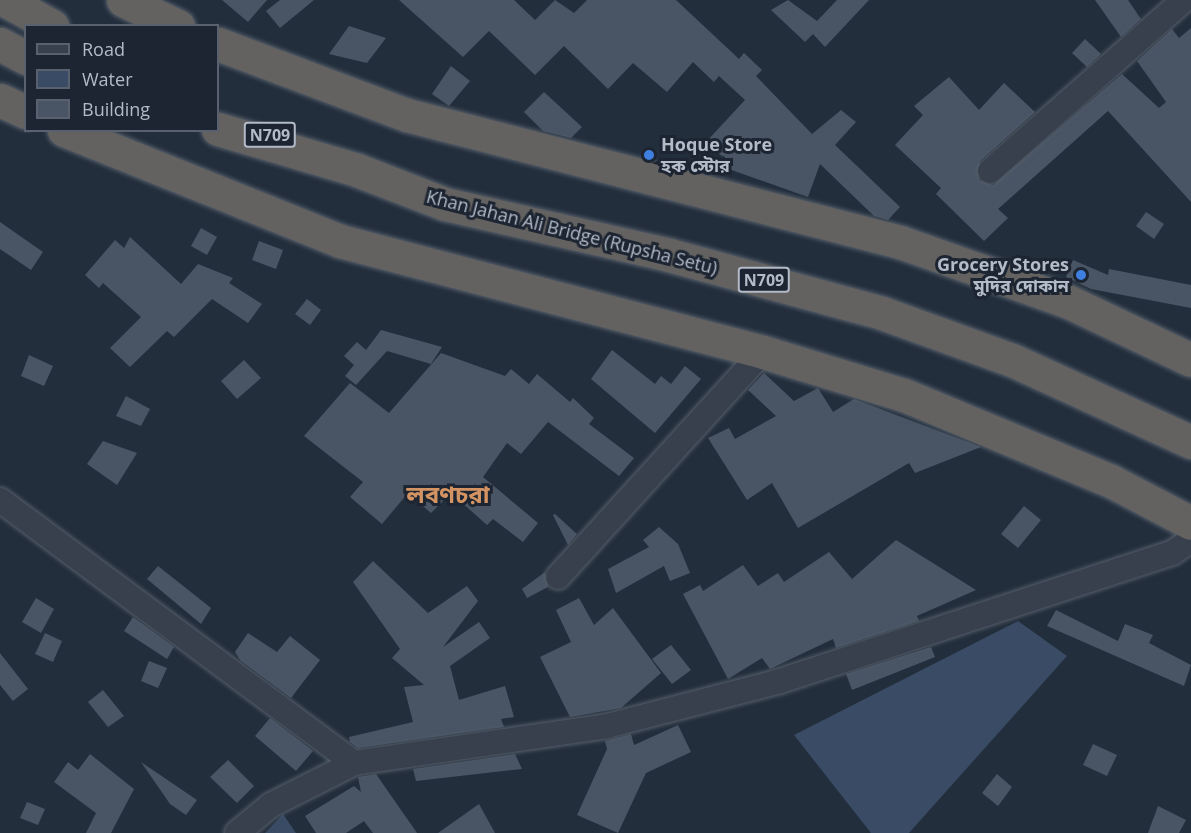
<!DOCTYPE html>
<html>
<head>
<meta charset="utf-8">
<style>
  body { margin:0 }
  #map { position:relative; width:1191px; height:833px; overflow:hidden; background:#232e3c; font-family:"Open Sans","Noto Sans Bengali",sans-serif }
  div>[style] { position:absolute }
  .water>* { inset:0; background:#394b65 }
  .building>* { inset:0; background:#495565 }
  .roads { filter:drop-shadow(0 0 2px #555e6a) drop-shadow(0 0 2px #555e6a) }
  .minor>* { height:24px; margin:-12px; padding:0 12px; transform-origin:12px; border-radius:12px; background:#37404c }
  .trunk>* { height:33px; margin:-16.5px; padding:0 16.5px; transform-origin:16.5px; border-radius:16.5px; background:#646260 }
  .dots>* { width:16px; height:16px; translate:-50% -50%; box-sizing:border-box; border:3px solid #1c2531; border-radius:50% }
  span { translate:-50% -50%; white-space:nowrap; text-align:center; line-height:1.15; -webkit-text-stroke:6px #1c2531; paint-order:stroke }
  .shield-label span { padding:2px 4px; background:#1c2531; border:2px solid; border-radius:4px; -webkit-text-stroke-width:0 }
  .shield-label { font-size:16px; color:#b3bbc8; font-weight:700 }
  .poi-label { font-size:18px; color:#b3bbc8; font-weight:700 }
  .left { translate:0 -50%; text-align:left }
  .right { translate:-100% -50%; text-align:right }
  .street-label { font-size:18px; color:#b3bbc8 }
  .district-label { font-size:24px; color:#d39362; font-weight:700 }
  .legend { position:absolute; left:24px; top:24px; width:195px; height:108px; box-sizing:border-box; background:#1c2531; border:2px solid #58616d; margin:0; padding:8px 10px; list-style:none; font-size:18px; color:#b3bbc8 }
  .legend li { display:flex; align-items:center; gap:12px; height:30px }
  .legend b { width:30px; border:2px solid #58616d }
</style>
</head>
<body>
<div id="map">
  <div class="water">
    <i style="clip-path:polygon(1018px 621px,1067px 656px,909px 833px,871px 833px,794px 735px)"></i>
    <i style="clip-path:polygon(283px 814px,296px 833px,265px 833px)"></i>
  </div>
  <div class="building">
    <i style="clip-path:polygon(222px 0,267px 0,248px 22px)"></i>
    <i style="clip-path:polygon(280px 0,314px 0,280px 28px,266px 11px)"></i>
    <i style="clip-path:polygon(399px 0,514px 0,535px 20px,555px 0,574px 13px,587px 0,676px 0,739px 59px,744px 53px,762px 70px,756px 76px,812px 134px,841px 110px,856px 122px,835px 145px,900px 207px,888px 220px,874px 216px,820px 164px,808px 197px,723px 167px,726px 159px,705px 143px,745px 100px,719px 76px,714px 82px,693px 62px,667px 92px,633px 63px,608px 89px,564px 46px,535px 75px,489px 31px,463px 57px)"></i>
    <i style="clip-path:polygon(788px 0,817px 21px,837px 0,869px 0,825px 47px,813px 34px,805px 42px,771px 10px)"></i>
    <i style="clip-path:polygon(1095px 0,1128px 0,1141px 19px,1121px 37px)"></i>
    <i style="clip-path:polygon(349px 26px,386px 38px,367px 63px,329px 54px)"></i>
    <i style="clip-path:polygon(1191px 28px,1191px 202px,1108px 111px,998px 209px,1008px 218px,984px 241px,936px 194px,941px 188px,895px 145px,923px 115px,914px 106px,949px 77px,979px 110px,1004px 83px,1035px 112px,1052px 97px,980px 161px,979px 180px,993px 185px,1122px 74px,1159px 108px,1166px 102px,1137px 61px,1172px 29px,1179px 38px)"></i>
    <i style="clip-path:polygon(1085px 39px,1101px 54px,1087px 67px,1072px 53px)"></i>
    <i style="clip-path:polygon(451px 66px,470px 81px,449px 106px,432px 94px)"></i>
    <i style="clip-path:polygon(544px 92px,582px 127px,571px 138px,543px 131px,524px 112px)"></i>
    <i style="clip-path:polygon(1146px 212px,1164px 224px,1154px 239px,1136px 226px)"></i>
    <i style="clip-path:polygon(0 222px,43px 252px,31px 270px,0 249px)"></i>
    <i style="clip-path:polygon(201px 228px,217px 237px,207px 255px,191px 246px)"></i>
    <i style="clip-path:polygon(130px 237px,181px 284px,198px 264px,233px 278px,229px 283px,262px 304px,248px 323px,212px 299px,174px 337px,167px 331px,130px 367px,110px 348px,141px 317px,103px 283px,99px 288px,85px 275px,115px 240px,124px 248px)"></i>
    <i style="clip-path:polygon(259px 241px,283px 250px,276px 269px,252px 260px)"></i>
    <i style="clip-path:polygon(1073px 260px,1108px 275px,1109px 269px,1191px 285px,1191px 308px,1091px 289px,1066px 277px)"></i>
    <i style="clip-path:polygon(307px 299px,321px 310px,310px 325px,295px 314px)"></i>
    <i style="clip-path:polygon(381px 330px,442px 347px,431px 364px,387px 351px,356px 385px,345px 376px,354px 365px,344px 356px,357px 342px,366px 350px)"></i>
    <i style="clip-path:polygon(612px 350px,655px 384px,661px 376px,671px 384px,685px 366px,701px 379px,655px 433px,591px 379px)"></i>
    <i style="clip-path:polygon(441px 353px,505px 376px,511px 369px,529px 384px,537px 374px,570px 402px,573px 398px,594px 418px,589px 424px,634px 458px,619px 476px,548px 422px,521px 454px,507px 443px,483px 477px,538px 523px,523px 542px,493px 519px,487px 525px,451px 493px,431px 513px,408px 493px,382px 524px,350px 497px,363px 482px,304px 436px,350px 383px,389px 413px)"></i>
    <i style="clip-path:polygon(29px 355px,53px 366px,44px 386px,21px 376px)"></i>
    <i style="clip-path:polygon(244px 360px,261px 378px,237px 399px,221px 381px)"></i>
    <i style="clip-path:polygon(764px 373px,794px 401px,818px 388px,833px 412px,854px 399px,981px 447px,915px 473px,909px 463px,798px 528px,772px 483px,747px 500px,708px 438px,729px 428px,735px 439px,776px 416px,748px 390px)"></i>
    <i style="clip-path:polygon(126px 396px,150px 409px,141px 426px,116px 416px)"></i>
    <i style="clip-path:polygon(103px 441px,137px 453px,117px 485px,87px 464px)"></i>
    <i style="clip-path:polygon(1024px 506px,1041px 520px,1018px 548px,1001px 534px)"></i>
    <i style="clip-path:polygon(555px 514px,577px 534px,568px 545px,553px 515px)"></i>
    <i style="clip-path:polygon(659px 527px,678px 544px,690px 573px,670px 581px,664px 566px,616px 593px,608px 569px,649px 547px,643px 540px)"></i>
    <i style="clip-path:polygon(896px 540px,976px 590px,917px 616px,919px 621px,836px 648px,833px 639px,770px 669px,762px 658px,728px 679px,683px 594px,700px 585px,703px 591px,743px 565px,758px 586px,778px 573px,784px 582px,829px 552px,852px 579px)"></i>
    <i style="clip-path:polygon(373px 561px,428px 613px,467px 586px,478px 601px,443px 647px,479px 622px,490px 638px,450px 666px,459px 700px,505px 686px,514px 717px,501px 719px,504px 727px,358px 748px,350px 742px,349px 737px,413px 722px,404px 687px,424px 685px,392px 658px,400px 649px,353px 582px)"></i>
    <i style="clip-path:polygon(158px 566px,211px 608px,201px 624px,147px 579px)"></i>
    <i style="clip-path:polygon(545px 572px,548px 587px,527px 598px,522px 589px)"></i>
    <i style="clip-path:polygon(36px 598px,54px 609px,41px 633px,22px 622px)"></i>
    <i style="clip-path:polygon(579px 598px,594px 625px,613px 608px,661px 673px,621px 708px,570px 717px,540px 657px,571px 642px,556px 610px)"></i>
    <i style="clip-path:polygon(1056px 610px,1118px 641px,1125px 624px,1153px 635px,1149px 643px,1191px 665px,1184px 686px,1047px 626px)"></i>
    <i style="clip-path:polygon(133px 617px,174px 647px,167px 659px,124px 631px)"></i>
    <i style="clip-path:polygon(45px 633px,62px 641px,53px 662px,35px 654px)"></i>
    <i style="clip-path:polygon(248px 633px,277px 652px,290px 636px,320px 660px,291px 698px,240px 660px,235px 652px)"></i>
    <i style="clip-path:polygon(671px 645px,691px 670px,672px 684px,652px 659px)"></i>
    <i style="clip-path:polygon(931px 647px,935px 657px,852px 690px,846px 674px)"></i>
    <i style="clip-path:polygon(0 653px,28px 689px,13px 701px,0 685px)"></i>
    <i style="clip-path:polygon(149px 661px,167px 668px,158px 688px,141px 681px)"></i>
    <i style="clip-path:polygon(103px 690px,124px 716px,108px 727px,88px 702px)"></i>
    <i style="clip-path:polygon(270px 718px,313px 751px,296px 771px,255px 736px)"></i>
    <i style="clip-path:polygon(678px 725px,691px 752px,646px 773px,618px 833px,577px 815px,607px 749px,605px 741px,631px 734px,634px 745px)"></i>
    <i style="clip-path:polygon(1093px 744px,1117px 755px,1107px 776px,1083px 765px)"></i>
    <i style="clip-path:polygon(90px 754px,134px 789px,111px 833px,86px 833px,96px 813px,54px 782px,68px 762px,78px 770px)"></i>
    <i style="clip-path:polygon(515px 754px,522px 769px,416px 781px,413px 769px)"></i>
    <i style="clip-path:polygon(228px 760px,254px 786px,237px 803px,210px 777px)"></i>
    <i style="clip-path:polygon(141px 762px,197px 800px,186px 815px,170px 804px)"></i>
    <i style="clip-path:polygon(376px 774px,417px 833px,373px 833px,364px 821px,346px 833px,316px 833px,305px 816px,354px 786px,361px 792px,358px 777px)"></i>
    <i style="clip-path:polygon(997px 774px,1012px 787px,998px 806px,982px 793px)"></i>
    <i style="clip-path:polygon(27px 802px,45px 809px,38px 825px,20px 818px)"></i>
    <i style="clip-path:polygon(479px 804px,495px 833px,438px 833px)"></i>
    <i style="clip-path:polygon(1158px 806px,1186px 820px,1179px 833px,1148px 833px)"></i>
  </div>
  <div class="roads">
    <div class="minor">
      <i style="left:990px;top:171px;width:259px;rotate:-41.4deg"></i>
      <i style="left:0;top:500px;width:441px;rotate:36.6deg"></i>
      <i style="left:558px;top:577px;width:304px;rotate:-47.7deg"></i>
      <i style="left:237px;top:833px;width:44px;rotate:-39.5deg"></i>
      <i style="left:271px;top:805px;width:93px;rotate:-26.8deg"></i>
      <i style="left:354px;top:763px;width:256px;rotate:-8.3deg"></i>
      <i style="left:607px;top:726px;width:176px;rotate:-14.5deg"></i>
      <i style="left:777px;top:682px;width:416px;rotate:-18.1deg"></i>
      <i style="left:1172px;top:553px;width:23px;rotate:-34deg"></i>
    </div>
    <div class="trunk">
      <i style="left:5px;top:0;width:54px;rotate:29deg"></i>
      <i style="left:123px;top:0;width:61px;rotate:25.3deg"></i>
      <i style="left:0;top:44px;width:30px;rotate:28deg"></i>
      <i style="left:218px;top:44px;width:202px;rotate:20.6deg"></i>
      <i style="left:407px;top:115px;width:509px;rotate:14.45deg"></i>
      <i style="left:900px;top:242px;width:177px;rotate:19.5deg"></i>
      <i style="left:1067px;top:301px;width:137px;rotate:25.4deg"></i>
      <i style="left:0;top:100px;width:29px;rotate:25deg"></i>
      <i style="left:218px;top:129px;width:145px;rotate:16.4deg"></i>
      <i style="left:357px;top:170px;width:94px;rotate:21.1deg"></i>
      <i style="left:445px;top:204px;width:230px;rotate:12.8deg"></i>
      <i style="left:669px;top:255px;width:221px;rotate:15.2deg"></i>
      <i style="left:882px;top:313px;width:138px;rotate:19.9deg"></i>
      <i style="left:1012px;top:360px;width:197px;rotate:24.6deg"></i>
      <i style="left:64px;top:130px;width:297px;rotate:21.9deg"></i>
      <i style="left:340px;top:241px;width:437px;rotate:14.7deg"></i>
      <i style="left:763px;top:352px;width:147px;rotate:17deg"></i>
      <i style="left:904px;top:395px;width:224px;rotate:22.6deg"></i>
      <i style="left:1111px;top:481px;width:90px;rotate:27.7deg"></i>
    </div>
  </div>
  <div class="dots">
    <i style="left:649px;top:155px;background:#3f7fe0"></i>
    <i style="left:1081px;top:275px;background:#3f7fe0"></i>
  </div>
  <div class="shield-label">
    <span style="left:270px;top:135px">N709</span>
    <span style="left:764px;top:280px">N709</span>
  </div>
  <div class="poi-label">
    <span class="left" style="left:661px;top:155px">Hoque Store<br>হক স্টোর</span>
    <span class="right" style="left:1069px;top:275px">Grocery Stores<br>মুদির দোকান</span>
  </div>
  <div class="street-label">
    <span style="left:572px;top:232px;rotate:14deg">Khan Jahan Ali Bridge (Rupsha Setu)</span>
  </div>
  <div class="district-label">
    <span style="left:448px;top:494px">লবণচরা</span>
  </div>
  <ul class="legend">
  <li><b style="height:8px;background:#37404c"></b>Road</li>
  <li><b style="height:16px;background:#394b65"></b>Water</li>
  <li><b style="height:16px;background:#495565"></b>Building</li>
  </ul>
</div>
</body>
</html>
